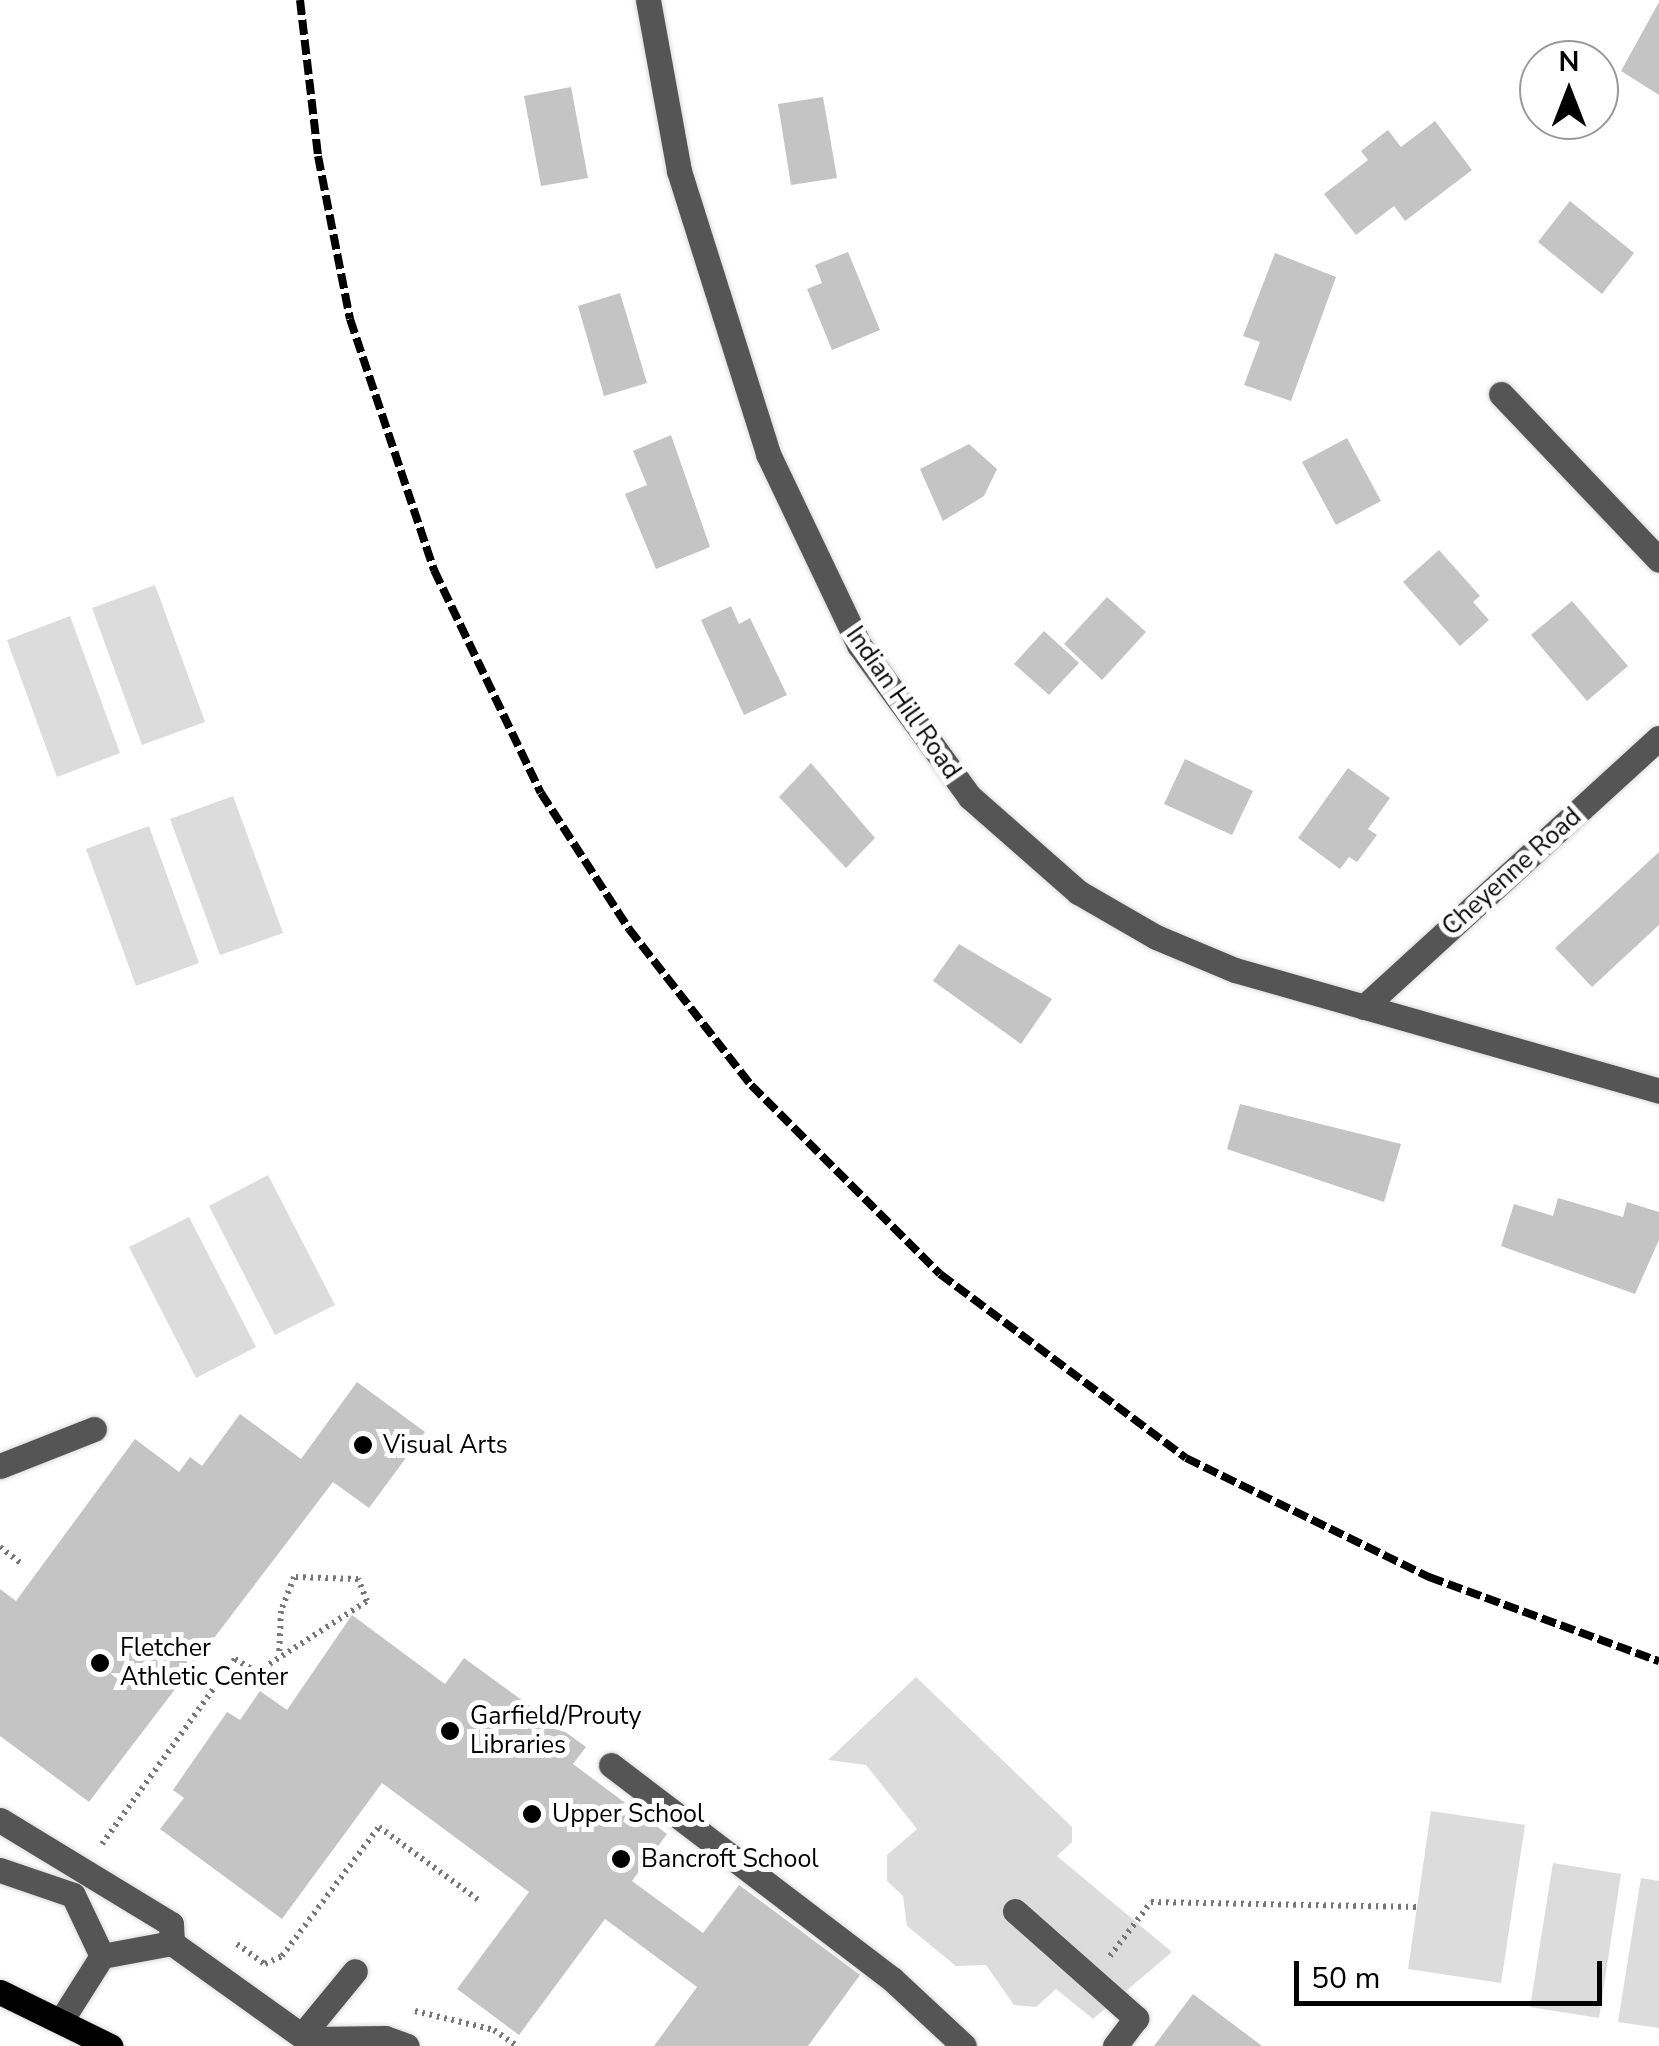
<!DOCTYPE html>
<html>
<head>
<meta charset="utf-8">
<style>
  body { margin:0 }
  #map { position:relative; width:1659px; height:2046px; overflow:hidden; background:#fff; font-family:"Nunito Sans",sans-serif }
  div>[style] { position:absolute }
  .green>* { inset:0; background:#dcdcdc }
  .building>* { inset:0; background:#c4c4c4 }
  .path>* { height:6px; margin-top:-3px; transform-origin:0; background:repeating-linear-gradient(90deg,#777 0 2.5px,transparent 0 7.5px) }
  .roads { filter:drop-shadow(0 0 2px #dbdbdb) drop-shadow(0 0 2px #dbdbdb) }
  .minor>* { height:25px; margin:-12.5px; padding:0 12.5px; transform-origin:12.5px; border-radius:12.5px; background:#555 }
  .major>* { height:25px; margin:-12.5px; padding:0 12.5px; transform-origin:12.5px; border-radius:12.5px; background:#000 }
  .rail>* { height:8px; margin-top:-4px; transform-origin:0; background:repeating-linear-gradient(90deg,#000 0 15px,transparent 0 20px) }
  .dots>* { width:28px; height:28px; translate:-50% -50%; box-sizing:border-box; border:5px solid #fff; border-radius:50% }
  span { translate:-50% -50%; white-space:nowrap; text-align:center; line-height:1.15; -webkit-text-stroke:10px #fff; paint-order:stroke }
  .street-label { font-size:25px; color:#000 }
  .poi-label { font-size:25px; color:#000 }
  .left { translate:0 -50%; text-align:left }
  .north { position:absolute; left:1519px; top:40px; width:100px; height:100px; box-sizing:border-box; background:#fff; border:2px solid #999; border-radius:50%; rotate:0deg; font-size:28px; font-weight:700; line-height:40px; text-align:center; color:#000 }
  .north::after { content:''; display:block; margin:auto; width:35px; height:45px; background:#000; clip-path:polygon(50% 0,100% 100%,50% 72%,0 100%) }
  .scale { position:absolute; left:1294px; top:1961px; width:308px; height:45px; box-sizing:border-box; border:5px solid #000; border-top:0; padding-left:12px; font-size:30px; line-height:35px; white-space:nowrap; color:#000; -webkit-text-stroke:8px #fff; paint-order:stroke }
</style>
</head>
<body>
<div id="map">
  <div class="green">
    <i style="clip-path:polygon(155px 585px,205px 722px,142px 745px,92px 608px)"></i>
    <i style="clip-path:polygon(70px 616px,120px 753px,57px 777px,7px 640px)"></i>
    <i style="clip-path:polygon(233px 796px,283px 933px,220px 955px,170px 819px)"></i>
    <i style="clip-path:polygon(149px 826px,199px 963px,136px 986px,86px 849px)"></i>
    <i style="clip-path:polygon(268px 1175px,335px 1305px,275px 1335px,209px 1206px)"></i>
    <i style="clip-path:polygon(189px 1217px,256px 1347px,196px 1378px,129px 1247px)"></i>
    <i style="clip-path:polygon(916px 1677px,1072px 1827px,1072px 1842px,1057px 1856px,1172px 1952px,1093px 2019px,1056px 1989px,1036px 2007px,1014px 2005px,986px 1965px,956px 1966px,907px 1926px,903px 1896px,887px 1881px,887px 1855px,917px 1829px,866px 1765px,828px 1760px)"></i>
    <i style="clip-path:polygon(1431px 1811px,1525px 1825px,1501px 1983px,1408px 1969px)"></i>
    <i style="clip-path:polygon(1553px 1863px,1621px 1874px,1599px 2018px,1530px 2007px)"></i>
    <i style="clip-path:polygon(1641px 1878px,1659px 1881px,1659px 2028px,1618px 2022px)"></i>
  </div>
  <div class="building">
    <i style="clip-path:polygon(1659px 2px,1659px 95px,1621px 71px)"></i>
    <i style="clip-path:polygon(571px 87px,588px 178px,541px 186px,524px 96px)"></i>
    <i style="clip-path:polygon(823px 97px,837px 178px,791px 185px,778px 104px)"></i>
    <i style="clip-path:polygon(1435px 121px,1472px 170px,1405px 221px,1394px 206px,1356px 235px,1324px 194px,1368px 160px,1361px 151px,1388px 130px,1401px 147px)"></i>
    <i style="clip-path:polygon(1570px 201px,1634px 253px,1602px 294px,1538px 242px)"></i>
    <i style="clip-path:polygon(848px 252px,880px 330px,832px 350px,807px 289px,822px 283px,815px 265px)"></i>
    <i style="clip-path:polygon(1275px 253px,1336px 277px,1291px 401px,1244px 385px,1260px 342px,1243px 336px)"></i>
    <i style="clip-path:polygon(620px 293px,647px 383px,604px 396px,578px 306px)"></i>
    <i style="clip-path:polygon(671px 435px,710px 547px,656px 569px,625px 494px,647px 485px,633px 451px)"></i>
    <i style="clip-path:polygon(1347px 438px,1381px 501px,1336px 525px,1302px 462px)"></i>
    <i style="clip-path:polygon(969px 444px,997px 469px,984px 496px,943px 521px,920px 469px)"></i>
    <i style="clip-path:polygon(1439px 550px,1480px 596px,1473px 602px,1489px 620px,1460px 646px,1403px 582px)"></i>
    <i style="clip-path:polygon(1107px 597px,1146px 632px,1102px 680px,1064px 644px)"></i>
    <i style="clip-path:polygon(1572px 601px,1628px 666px,1587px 701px,1531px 635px)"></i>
    <i style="clip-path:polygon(731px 606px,739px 624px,750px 618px,787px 695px,744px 715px,701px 620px)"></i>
    <i style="clip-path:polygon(1044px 631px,1079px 663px,1049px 695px,1014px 664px)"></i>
    <i style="clip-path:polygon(1185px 759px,1253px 791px,1232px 835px,1164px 804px)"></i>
    <i style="clip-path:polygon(811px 763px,875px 838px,846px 868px,779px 797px)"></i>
    <i style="clip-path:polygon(1348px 768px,1390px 798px,1368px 829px,1377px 835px,1357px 862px,1349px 857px,1340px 869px,1298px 838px)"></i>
    <i style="clip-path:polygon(1659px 852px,1659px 925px,1592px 987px,1555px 948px)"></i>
    <i style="clip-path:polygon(959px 944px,1052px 999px,1021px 1044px,933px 981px)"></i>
    <i style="clip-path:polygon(1240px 1104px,1401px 1144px,1384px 1202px,1227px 1149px)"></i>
    <i style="clip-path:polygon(1558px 1198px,1623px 1217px,1627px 1202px,1659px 1212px,1659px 1240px,1635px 1294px,1501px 1246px,1514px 1204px,1553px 1216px)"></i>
    <i style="clip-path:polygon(357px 1382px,425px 1432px,369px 1508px,333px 1482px,89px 1802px,0 1736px,0 1589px,16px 1601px,135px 1439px,179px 1472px,190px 1457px,202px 1466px,240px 1414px,301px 1459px)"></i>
    <i style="clip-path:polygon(352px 1615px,445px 1684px,464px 1658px,586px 1747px,573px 1764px,667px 1834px,632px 1881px,703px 1933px,739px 1885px,860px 1975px,808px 2046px,654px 2046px,697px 1987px,605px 1919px,519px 2035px,457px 1989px,529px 1892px,382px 1783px,282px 1919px,160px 1829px,184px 1798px,173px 1790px,227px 1712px,240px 1720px,260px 1691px,287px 1710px)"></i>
    <i style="clip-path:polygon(1193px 1994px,1262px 2046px,1154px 2046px)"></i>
  </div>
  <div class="path">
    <i style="left:0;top:1547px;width:28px;rotate:38deg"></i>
    <i style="left:102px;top:1844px;width:228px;rotate:-54.3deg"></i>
    <i style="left:235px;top:1659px;width:26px;rotate:31deg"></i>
    <i style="left:257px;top:1672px;width:131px;rotate:-32.8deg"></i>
    <i style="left:367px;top:1601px;width:24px;rotate:-112deg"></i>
    <i style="left:358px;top:1579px;width:64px;rotate:-178.2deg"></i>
    <i style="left:294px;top:1577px;width:36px;rotate:111deg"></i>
    <i style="left:281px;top:1611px;width:45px;rotate:92.5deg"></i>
    <i style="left:237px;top:1944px;width:34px;rotate:36deg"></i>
    <i style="left:265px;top:1964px;width:19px;rotate:-25deg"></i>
    <i style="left:282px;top:1956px;width:161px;rotate:-53.1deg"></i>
    <i style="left:379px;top:1827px;width:127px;rotate:36.3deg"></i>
    <i style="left:1110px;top:1956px;width:68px;rotate:-52.8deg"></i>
    <i style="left:1151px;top:1902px;width:266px;rotate:1.1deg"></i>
    <i style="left:415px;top:2011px;width:81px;rotate:13.5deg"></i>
    <i style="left:494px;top:2030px;width:28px;rotate:35deg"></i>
  </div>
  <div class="roads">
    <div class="minor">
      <i style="left:648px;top:0;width:174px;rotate:79.7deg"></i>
      <i style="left:679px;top:171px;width:297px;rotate:72.5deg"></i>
      <i style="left:768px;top:454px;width:212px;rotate:64.5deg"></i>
      <i style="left:859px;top:645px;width:188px;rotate:53.9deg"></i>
      <i style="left:970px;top:797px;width:144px;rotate:41.3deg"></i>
      <i style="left:1078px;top:892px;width:90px;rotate:30deg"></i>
      <i style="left:1156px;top:937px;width:86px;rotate:22.7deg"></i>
      <i style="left:1235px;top:970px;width:441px;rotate:15.9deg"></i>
      <i style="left:1501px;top:394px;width:229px;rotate:46.4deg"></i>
      <i style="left:1364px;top:1007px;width:399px;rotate:-42.4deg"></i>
      <i style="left:0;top:1466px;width:101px;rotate:-21.5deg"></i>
      <i style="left:611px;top:1765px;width:353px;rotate:37.3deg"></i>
      <i style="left:892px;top:1979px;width:98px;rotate:42.9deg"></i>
      <i style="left:0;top:1820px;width:200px;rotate:31.3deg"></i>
      <i style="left:171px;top:1924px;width:19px;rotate:87deg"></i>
      <i style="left:0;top:1870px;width:77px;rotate:18.9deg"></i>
      <i style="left:73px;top:1895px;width:68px;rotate:64.6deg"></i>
      <i style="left:1015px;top:1911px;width:162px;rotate:41.5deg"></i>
      <i style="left:1136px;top:2018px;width:35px;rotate:127deg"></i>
      <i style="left:62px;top:2019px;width:75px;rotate:-57.6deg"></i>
      <i style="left:102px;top:1956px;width:71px;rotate:-10.5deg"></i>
      <i style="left:172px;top:1943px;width:177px;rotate:35.6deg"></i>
      <i style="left:304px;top:2033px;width:80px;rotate:-50.6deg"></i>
      <i style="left:312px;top:2039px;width:73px;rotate:-0.8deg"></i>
      <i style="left:385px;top:2038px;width:23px;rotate:20deg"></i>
    </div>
    <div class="major">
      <i style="left:0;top:1992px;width:123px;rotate:26.1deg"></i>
    </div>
  </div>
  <div class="rail">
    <i style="left:300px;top:0;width:157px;rotate:83.4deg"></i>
    <i style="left:318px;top:156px;width:166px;rotate:78.9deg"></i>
    <i style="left:350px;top:319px;width:265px;rotate:71.5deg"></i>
    <i style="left:434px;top:570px;width:247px;rotate:64.4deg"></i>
    <i style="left:541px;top:793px;width:162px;rotate:57.1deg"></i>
    <i style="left:629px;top:929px;width:198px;rotate:52deg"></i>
    <i style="left:751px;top:1085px;width:267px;rotate:45deg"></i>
    <i style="left:940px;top:1274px;width:307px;rotate:36.8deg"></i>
    <i style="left:1186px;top:1458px;width:271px;rotate:26.1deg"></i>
    <i style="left:1429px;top:1577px;width:245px;rotate:20.1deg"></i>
  </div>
  <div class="dots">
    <i style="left:363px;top:1445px;background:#000"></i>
    <i style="left:100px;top:1663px;background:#000"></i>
    <i style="left:450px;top:1731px;background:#000"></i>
    <i style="left:532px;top:1814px;background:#000"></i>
    <i style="left:621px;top:1859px;background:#000"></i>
  </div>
  <div class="street-label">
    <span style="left:903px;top:703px;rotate:55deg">Indian Hill Road</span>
    <span style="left:1512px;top:872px;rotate:-42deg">Cheyenne Road</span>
  </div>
  <div class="poi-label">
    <span class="left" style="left:383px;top:1445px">Visual Arts</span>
    <span class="left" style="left:120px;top:1663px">Fletcher<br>Athletic Center</span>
    <span class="left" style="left:470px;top:1731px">Garfield/Prouty<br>Libraries</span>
    <span class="left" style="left:552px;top:1814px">Upper School</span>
    <span class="left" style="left:641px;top:1859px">Bancroft School</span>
  </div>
  <div class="north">N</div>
  <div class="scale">50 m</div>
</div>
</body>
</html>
